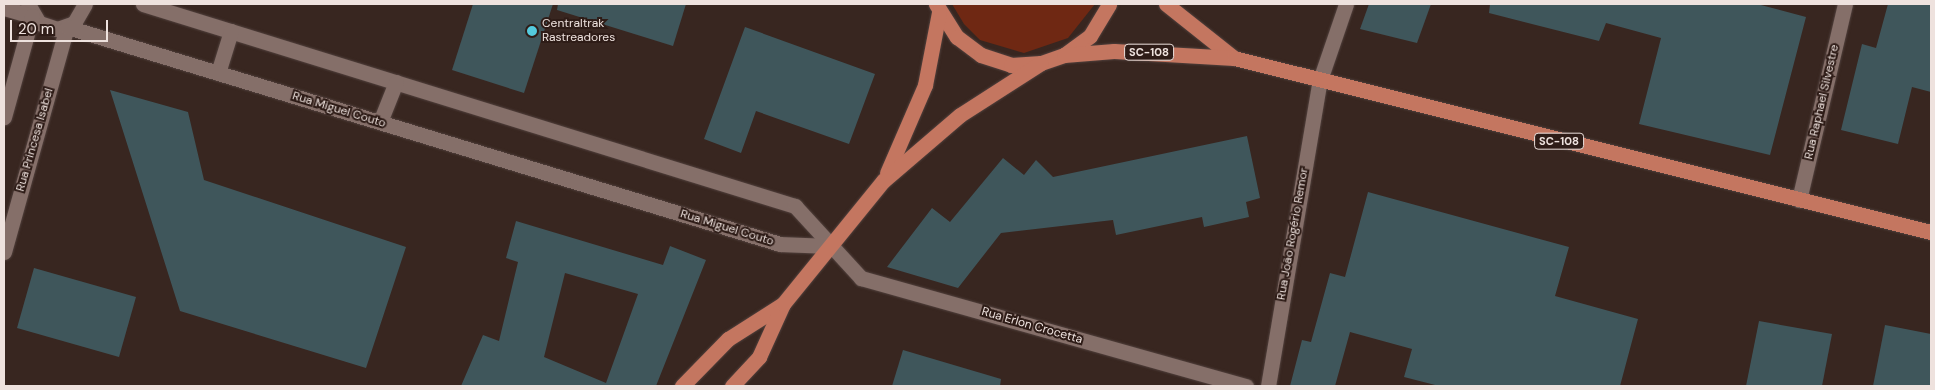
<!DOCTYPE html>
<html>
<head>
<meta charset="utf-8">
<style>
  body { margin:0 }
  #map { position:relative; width:1935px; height:390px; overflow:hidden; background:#382620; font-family:"DM Sans",sans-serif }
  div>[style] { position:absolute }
  .green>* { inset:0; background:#6f2813 }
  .building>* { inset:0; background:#3f565b }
  .roads { filter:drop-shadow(0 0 1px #51413d) drop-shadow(0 0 1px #51413d) }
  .minor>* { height:15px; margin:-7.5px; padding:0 7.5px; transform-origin:7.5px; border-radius:7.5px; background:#856f69 }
  .major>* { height:15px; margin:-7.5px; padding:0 7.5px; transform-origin:7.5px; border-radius:7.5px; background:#c47660 }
  .dots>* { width:14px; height:14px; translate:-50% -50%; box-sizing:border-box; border:2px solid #2e1c17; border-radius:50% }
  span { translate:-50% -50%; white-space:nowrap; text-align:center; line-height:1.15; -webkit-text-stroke:4px #2e1c17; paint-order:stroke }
  .shield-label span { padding:1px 4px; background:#2e1c17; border:1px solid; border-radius:4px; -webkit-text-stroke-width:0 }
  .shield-label { font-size:11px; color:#eee2de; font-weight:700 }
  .poi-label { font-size:12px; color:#eee2de }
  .left { translate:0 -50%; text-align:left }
  .street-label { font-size:12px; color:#eee2de }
  .frame { position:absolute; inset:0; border:5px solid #eee2de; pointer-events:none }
  .scale { position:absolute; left:10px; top:20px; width:98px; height:22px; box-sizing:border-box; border:2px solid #eee2de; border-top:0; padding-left:6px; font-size:15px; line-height:18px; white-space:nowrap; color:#eee2de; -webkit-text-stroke:4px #2e1c17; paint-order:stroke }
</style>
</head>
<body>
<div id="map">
  <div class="green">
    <i style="clip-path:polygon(952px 4px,1095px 4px,1068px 38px,1024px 53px,980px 40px,964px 24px)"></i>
  </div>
  <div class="building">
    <i style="clip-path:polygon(473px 4px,553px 4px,524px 93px,452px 70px)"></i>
    <i style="clip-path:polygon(558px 4px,686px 4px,673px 46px,557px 10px)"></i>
    <i style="clip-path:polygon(1369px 4px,1431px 4px,1417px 43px,1360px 29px)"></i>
    <i style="clip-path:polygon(1490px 4px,1757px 4px,1806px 17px,1770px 155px,1639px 124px,1661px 38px,1606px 23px,1599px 41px,1489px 13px)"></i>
    <i style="clip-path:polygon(1888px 4px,1931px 4px,1931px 92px,1912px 87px,1898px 144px,1841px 130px,1862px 44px,1876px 48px)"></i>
    <i style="clip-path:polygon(745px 27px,875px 74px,849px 144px,756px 111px,741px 153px,704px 139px)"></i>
    <i style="clip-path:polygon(110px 90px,188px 112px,204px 180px,406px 247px,366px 368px,180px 311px)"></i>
    <i style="clip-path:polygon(1247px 136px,1260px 198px,1246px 202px,1249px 217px,1204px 227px,1202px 217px,1116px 235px,1113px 220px,1001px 233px,958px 288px,887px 267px,932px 208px,950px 222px,1003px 158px,1024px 175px,1036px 160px,1053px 177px)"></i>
    <i style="clip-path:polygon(1368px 192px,1569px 247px,1555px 296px,1638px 319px,1620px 386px,1439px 386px,1404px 377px,1412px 349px,1350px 332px,1335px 386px,1290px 386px,1302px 340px,1311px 342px,1330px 273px,1345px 277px)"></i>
    <i style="clip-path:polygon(evenodd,516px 221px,663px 265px,670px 246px,706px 260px,656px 386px,461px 386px,483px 335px,499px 341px,518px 262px,506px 258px,516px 221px,565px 273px,638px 294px,606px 383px,544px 357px,565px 273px)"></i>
    <i style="clip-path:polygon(34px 268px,136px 297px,119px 357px,17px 328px)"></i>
    <i style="clip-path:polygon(1759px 321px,1832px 334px,1822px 386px,1746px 386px)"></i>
    <i style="clip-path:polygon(1885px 325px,1931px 334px,1931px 386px,1873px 386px)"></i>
    <i style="clip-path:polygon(903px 350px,1001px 379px,1000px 386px,892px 386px)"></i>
  </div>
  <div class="roads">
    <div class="minor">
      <i style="left:28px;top:4px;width:22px;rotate:60deg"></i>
      <i style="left:39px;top:23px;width:19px;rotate:18deg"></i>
      <i style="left:57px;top:29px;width:18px;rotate:-19deg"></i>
      <i style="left:74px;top:23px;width:22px;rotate:-60deg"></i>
      <i style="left:143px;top:4px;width:683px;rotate:17.21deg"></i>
      <i style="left:795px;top:206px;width:98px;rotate:47.5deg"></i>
      <i style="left:861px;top:278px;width:400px;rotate:15.7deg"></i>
      <i style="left:4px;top:8px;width:29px;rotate:16deg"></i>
      <i style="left:32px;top:16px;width:105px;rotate:105.5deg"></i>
      <i style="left:218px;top:73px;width:44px;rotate:-72.8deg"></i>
      <i style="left:380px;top:122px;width:43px;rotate:-68.2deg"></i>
      <i style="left:1799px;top:200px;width:201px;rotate:-76.8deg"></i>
      <i style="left:4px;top:252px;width:234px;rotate:-74.4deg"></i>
      <i style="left:67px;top:27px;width:745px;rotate:16.93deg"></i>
      <i style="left:780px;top:244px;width:49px;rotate:2.3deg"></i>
      <i style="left:1268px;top:386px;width:307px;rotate:-80.4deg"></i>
      <i style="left:1319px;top:83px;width:83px;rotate:-71.1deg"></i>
    </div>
    <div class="major">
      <i style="left:936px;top:4px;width:39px;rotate:58deg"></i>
      <i style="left:957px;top:37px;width:30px;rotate:37deg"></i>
      <i style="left:981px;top:55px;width:32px;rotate:18deg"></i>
      <i style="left:1011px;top:65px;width:30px;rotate:-4deg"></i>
      <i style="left:1041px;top:63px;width:24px;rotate:-19deg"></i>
      <i style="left:1064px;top:55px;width:32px;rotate:-36deg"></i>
      <i style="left:1090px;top:36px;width:37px;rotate:-59deg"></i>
      <i style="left:1166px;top:4px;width:87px;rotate:38.5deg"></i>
      <i style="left:1064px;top:55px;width:50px;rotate:-4.6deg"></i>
      <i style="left:1114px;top:51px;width:120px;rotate:3.3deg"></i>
      <i style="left:1234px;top:58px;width:718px;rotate:14.02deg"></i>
      <i style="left:887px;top:173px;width:96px;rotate:-66.6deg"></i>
      <i style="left:925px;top:85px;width:74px;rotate:-79.1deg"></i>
      <i style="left:682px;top:386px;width:66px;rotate:-45.6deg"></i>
      <i style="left:728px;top:339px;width:65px;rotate:-32.5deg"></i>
      <i style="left:732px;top:386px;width:40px;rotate:-47deg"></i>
      <i style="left:759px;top:357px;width:58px;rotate:-65.6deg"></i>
      <i style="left:783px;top:304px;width:159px;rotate:-50.9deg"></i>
      <i style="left:883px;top:181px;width:101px;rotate:-40.6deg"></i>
      <i style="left:960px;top:115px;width:96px;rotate:-32.7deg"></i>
    </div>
  </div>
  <div class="dots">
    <i style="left:532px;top:31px;background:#54cadd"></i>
  </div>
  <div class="shield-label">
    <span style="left:1149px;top:52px">SC-108</span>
    <span style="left:1559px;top:141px">SC-108</span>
  </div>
  <div class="poi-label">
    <span class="left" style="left:542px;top:31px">Centraltrak<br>Rastreadores</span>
  </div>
  <div class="street-label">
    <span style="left:1822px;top:102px;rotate:-77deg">Rua Raphael Silvestre</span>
    <span style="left:339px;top:110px;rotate:17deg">Rua Miguel Couto</span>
    <span style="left:35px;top:140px;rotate:-74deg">Rua Princesa Isabel</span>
    <span style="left:727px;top:228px;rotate:17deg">Rua Miguel Couto</span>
    <span style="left:1293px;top:234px;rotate:-80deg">Rua João Rogério Remor</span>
    <span style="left:1032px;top:326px;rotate:16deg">Rua Erlon Crocetta</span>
  </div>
  <div class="frame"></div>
  <div class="scale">20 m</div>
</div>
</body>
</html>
